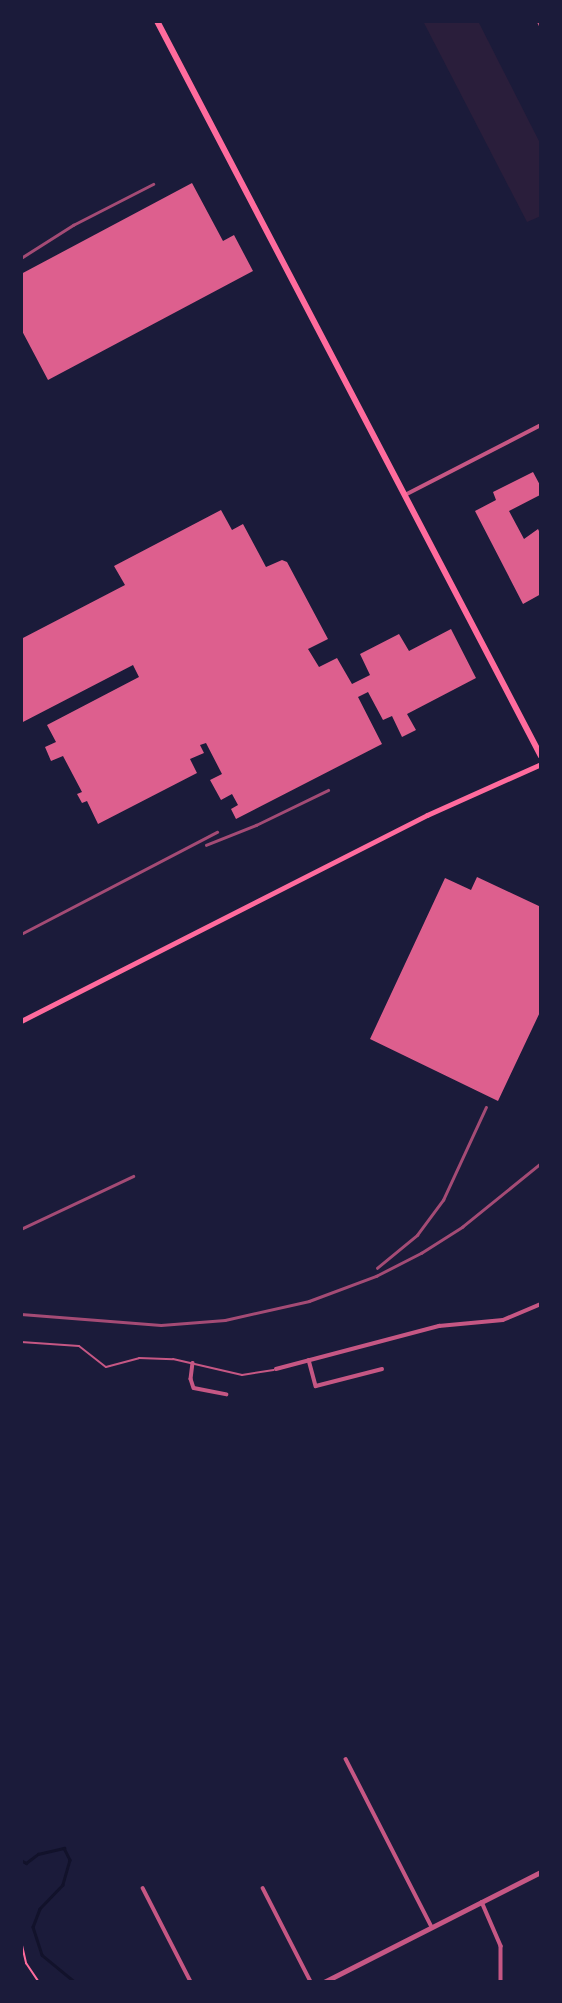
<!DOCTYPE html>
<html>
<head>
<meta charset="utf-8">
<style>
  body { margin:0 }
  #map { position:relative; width:562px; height:2003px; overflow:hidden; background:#1b1b3a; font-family:"DejaVu Sans",sans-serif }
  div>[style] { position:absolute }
  .green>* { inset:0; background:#2a1e3b }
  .stream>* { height:2.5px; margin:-1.25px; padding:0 1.25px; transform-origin:1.25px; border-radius:1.25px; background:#12122b }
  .building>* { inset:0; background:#dd5f8e }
  .path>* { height:2px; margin:-1px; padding:0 1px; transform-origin:1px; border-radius:1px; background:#ff6b9d }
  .service>* { height:2px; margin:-1px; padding:0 1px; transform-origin:1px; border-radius:1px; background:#c65784 }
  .minor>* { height:3.5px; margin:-1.75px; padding:0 1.75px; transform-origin:1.75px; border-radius:1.75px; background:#c65784 }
  .tertiary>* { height:4.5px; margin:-2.25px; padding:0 2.25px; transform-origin:2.25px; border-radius:2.25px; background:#c65784 }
  .secondary>* { height:5px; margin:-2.5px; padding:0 2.5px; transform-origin:2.5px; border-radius:2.5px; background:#ff6b9d }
  .primary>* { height:6px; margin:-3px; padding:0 3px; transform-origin:3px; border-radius:3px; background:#ff6b9d }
  .rail>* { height:2.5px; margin:-1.25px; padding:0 1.25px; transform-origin:1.25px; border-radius:1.25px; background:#a44b75 }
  span { translate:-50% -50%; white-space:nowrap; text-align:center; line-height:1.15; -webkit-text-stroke:5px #1b1b3a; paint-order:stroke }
  .frame { position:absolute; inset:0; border:23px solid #1b1b3a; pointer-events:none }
</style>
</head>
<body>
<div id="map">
  <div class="green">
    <i style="clip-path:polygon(423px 21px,478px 21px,541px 145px,541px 216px,527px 222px)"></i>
  </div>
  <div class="stream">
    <i style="left:21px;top:1860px;width:6px;rotate:31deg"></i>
    <i style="left:26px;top:1863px;width:15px;rotate:-37deg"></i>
    <i style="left:38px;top:1854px;width:27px;rotate:-13deg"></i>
    <i style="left:64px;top:1848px;width:13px;rotate:63deg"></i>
    <i style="left:70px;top:1860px;width:26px;rotate:106deg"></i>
    <i style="left:63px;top:1885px;width:33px;rotate:134deg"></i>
    <i style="left:40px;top:1909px;width:19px;rotate:111deg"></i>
    <i style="left:33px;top:1927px;width:29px;rotate:72deg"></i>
    <i style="left:42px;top:1955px;width:43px;rotate:39.3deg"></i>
  </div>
  <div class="building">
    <i style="clip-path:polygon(192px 183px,223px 241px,234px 235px,253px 271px,48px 380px,21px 329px,21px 274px)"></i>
    <i style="clip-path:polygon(533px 472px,541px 487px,540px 495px,509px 511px,524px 539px,538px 529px,541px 535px,541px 594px,523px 604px,475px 511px,496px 500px,493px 492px)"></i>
    <i style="clip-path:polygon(221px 510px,232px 530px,243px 524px,266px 567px,282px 560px,287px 562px,328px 639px,308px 649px,319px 667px,337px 658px,352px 684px,370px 675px,360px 654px,399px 634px,409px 651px,451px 629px,476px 678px,407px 714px,416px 730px,402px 737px,392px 716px,383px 720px,368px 692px,358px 697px,382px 744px,236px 819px,231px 809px,238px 805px,232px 794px,221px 800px,210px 780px,222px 774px,206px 743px,200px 745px,204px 753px,190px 759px,197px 773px,98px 824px,87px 801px,82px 803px,77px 794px,82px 792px,63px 756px,51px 761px,45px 747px,56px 742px,47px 725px,139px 677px,133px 665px,21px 723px,21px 639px,125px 585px,114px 566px)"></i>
    <i style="clip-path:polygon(477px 877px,541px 907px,541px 1010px,498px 1101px,370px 1039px,445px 878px,471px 890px)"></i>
  </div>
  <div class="path">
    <i style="left:21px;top:1941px;width:23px;rotate:77deg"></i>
    <i style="left:26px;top:1963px;width:23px;rotate:56deg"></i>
  </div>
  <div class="service">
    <i style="left:21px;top:1342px;width:58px;rotate:3.9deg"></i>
    <i style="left:79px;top:1346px;width:34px;rotate:38deg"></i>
    <i style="left:106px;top:1367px;width:34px;rotate:-15deg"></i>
    <i style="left:139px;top:1358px;width:34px;rotate:2deg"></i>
    <i style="left:173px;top:1359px;width:71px;rotate:13.1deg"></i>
    <i style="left:242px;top:1375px;width:32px;rotate:-9deg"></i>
  </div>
  <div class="minor">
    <i style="left:539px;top:21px;width:4px;rotate:63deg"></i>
    <i style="left:405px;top:495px;width:153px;rotate:-27.2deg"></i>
    <i style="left:309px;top:1360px;width:27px;rotate:75deg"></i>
    <i style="left:316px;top:1386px;width:68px;rotate:-14.4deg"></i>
    <i style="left:193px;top:1363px;width:16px;rotate:97deg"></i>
    <i style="left:191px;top:1379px;width:9px;rotate:72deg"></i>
    <i style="left:194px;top:1388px;width:33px;rotate:11deg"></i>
    <i style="left:276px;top:1369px;width:169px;rotate:-14.8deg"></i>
    <i style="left:439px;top:1326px;width:64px;rotate:-5.4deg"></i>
    <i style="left:503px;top:1320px;width:41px;rotate:-22.8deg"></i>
    <i style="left:346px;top:1759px;width:189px;rotate:62.9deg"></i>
    <i style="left:143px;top:1888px;width:106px;rotate:62.9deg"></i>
    <i style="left:263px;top:1888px;width:106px;rotate:62.9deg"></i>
    <i style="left:482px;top:1902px;width:48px;rotate:66.6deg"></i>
    <i style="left:501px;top:1946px;width:36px;rotate:90deg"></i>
  </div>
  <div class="tertiary">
    <i style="left:324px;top:1982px;width:243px;rotate:-26.9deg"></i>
  </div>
  <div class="secondary">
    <i style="left:21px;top:1021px;width:455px;rotate:-26.9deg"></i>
    <i style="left:427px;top:815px;width:125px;rotate:-24.1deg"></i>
  </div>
  <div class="primary">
    <i style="left:157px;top:21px;width:829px;rotate:62.42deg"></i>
  </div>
  <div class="rail">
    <i style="left:21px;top:258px;width:62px;rotate:-32.4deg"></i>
    <i style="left:73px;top:225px;width:90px;rotate:-27.1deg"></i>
    <i style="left:206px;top:845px;width:54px;rotate:-21.8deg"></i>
    <i style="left:256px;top:825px;width:80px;rotate:-25.9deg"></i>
    <i style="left:21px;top:934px;width:221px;rotate:-27.5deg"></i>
    <i style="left:21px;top:1229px;width:124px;rotate:-25.3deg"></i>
    <i style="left:377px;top:1268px;width:52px;rotate:-39.5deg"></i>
    <i style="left:417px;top:1235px;width:44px;rotate:-53.4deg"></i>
    <i style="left:443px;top:1200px;width:102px;rotate:-65.2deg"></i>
    <i style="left:21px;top:1314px;width:140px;rotate:4.5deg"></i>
    <i style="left:161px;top:1325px;width:64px;rotate:-4.5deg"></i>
    <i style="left:225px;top:1320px;width:86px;rotate:-12.7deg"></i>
    <i style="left:309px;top:1301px;width:72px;rotate:-20.5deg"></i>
    <i style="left:376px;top:1276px;width:51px;rotate:-27.1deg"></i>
    <i style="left:421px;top:1253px;width:49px;rotate:-32.4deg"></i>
    <i style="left:462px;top:1227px;width:102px;rotate:-39deg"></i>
  </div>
  <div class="frame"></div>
</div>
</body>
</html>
